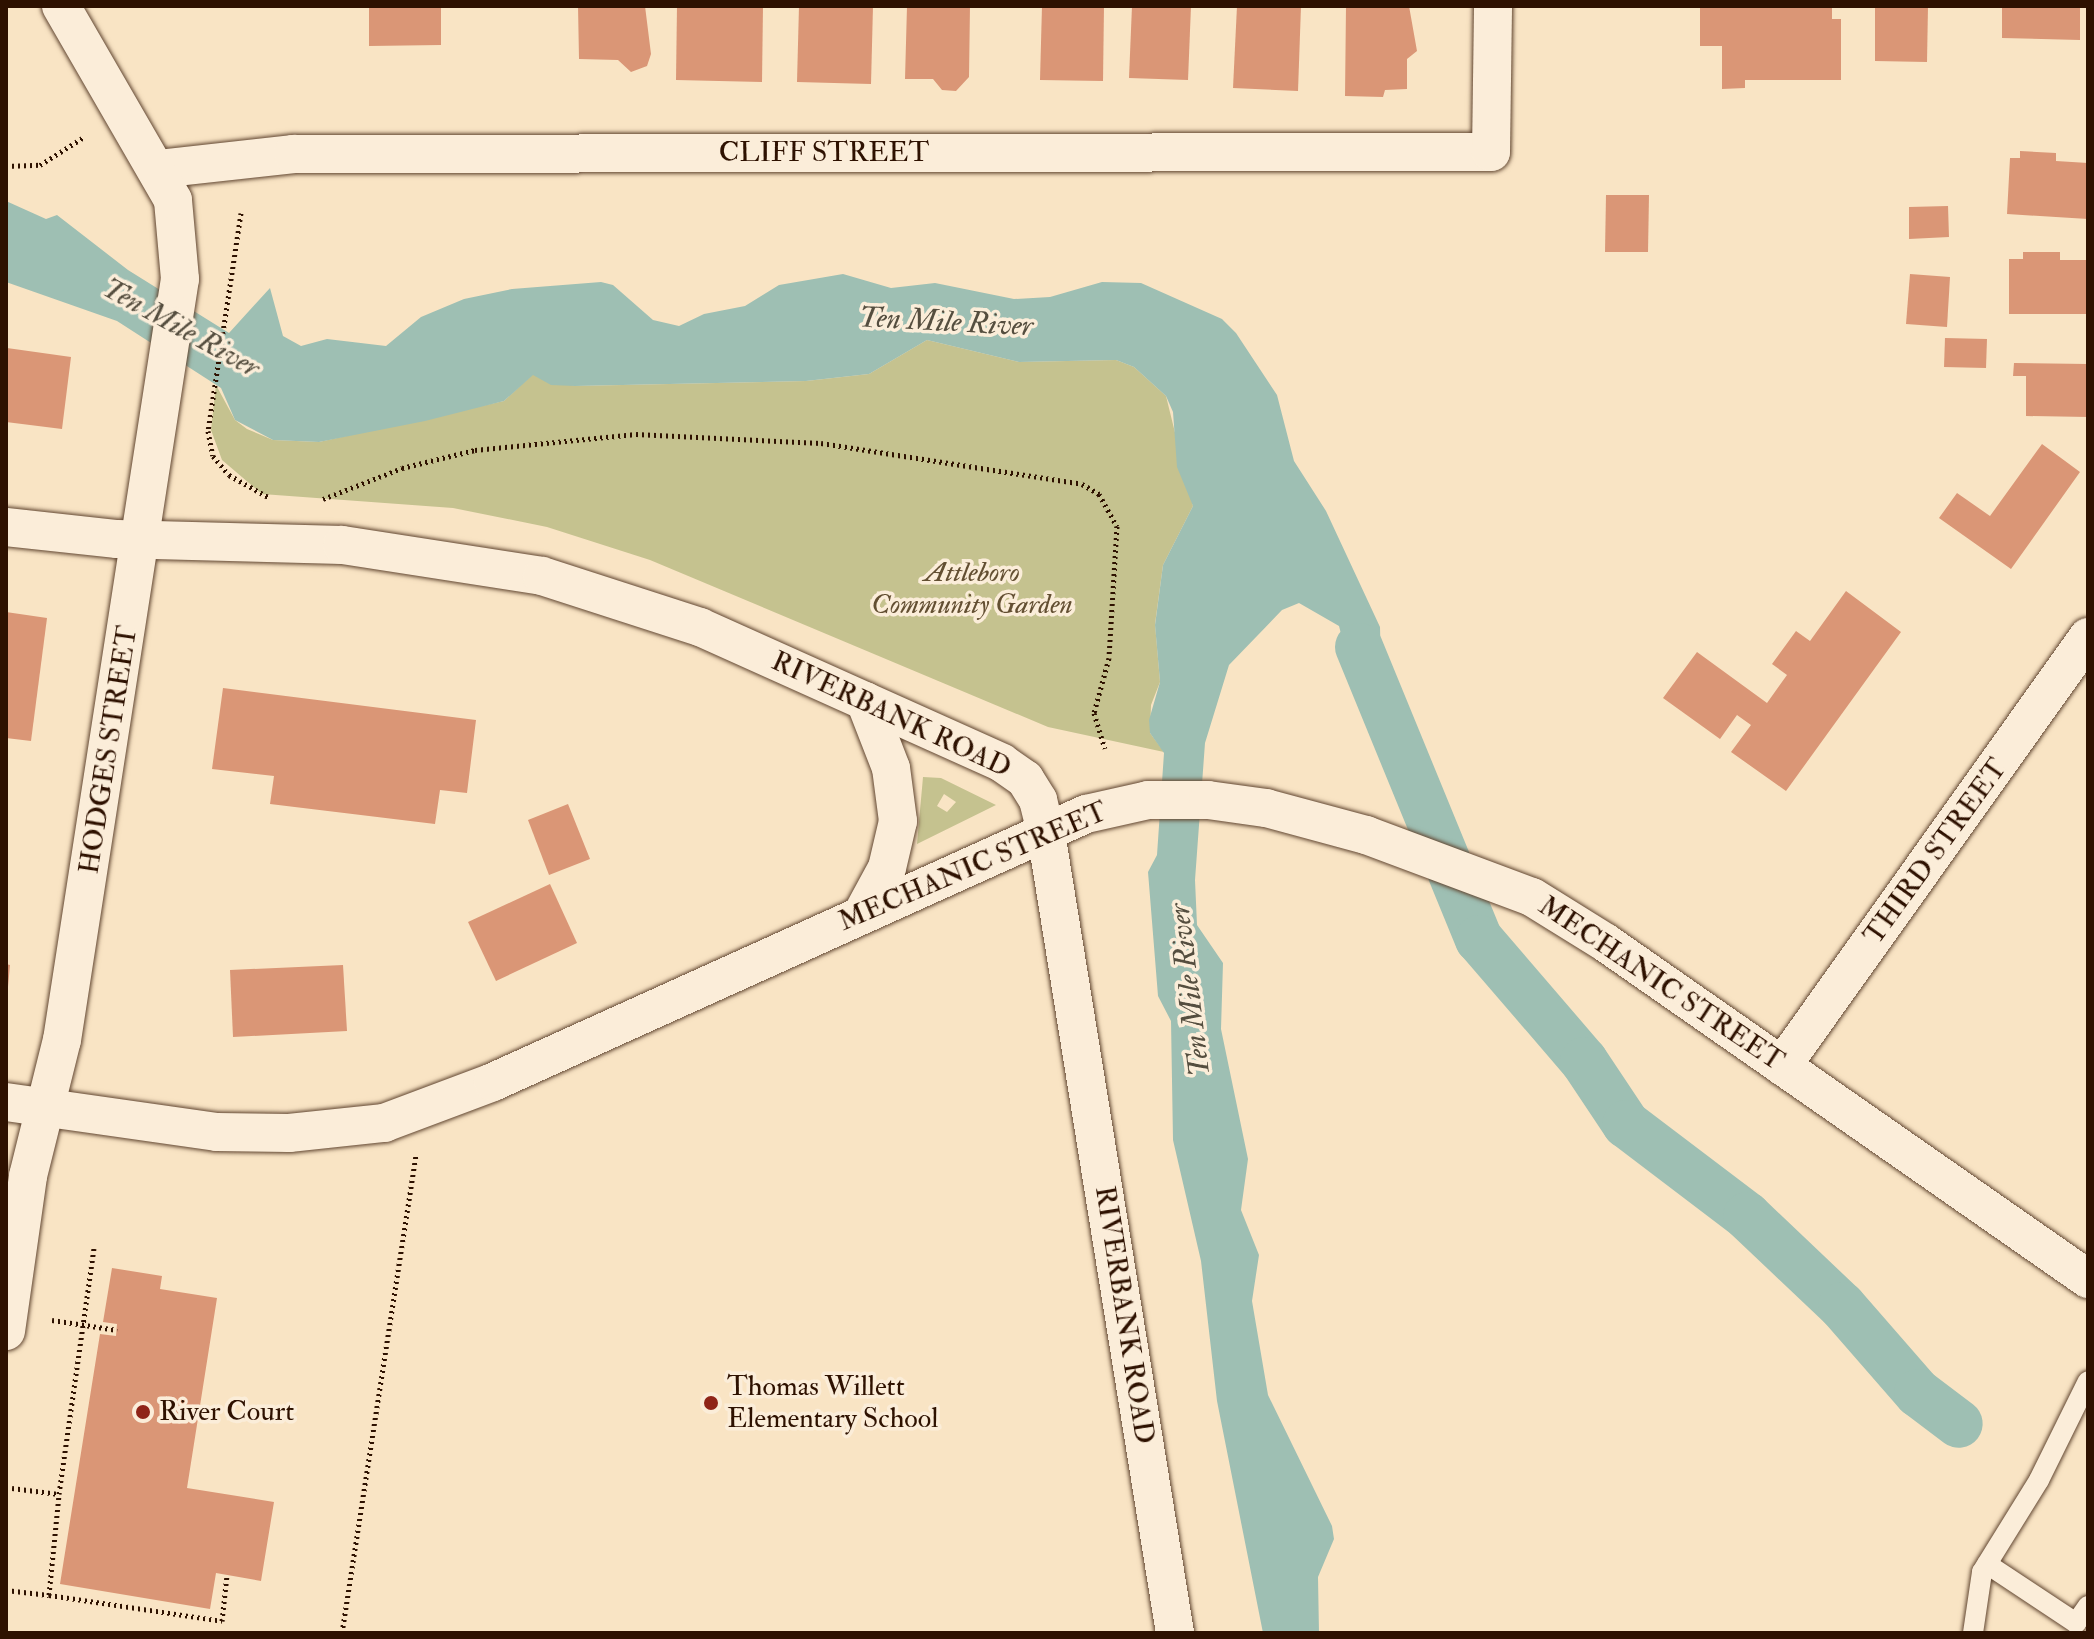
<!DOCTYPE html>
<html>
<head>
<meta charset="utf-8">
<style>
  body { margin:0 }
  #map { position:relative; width:2094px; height:1639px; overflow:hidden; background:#f9e4c4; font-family:"IM FELL Double Pica",serif }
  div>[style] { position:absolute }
  .green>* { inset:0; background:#c5c28f }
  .water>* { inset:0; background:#9ebfb3 }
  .canal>* { height:48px; margin:-24px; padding:0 24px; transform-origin:24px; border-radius:24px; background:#9ebfb3 }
  .building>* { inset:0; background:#da9676 }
  .path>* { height:5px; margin-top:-2.5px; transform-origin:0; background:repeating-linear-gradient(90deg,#2e1100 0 2px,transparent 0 6px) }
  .roads { filter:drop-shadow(0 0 2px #614631) drop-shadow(0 0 2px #614631) }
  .lane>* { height:20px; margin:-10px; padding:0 10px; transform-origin:10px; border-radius:10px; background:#fbedd9 }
  .street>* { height:38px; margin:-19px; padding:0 19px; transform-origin:19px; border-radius:19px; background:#fbedd9 }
  .dots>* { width:22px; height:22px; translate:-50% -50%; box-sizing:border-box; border:4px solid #fbedd9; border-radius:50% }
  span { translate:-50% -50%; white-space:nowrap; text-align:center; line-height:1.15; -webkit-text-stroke:7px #fbedd9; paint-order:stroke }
  .street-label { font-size:28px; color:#2e1100 }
  .park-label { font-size:28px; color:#634f32; font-style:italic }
  .poi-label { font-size:28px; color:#2e1100 }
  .left { translate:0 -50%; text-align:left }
  .water-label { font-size:30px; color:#554e3f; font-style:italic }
  .frame { position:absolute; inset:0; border:8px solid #2e1100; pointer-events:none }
</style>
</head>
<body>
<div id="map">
  <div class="green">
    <i style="clip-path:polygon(927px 340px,1019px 362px,1116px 360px,1134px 367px,1166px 396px,1193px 506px,1163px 565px,1155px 624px,1160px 682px,1151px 705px,1150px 733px,1164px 752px,1048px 727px,650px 560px,547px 527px,453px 508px,262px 494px,222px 460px,211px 430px,216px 385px,235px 420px,247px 429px,273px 440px,319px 442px,504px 401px,533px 374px,575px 386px,806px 381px,869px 374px)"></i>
    <i style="clip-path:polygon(evenodd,923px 777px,941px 778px,996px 805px,917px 844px,923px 777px,944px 794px,956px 802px,947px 812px,937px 806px,944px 794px)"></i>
  </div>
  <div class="water">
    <i style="clip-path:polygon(6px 201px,46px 219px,57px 215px,128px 270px,229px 333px,270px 288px,283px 336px,301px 346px,327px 339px,386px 346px,421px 317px,464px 299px,512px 289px,601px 282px,613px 285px,653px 320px,679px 326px,704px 314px,745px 306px,779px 285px,843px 274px,891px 288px,935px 283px,1014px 299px,1050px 297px,1102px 282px,1141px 283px,1222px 319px,1236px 333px,1277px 395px,1294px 461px,1326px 511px,1380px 627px,1382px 707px,1351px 673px,1339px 626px,1299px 603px,1282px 610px,1229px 665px,1205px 743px,1195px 880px,1197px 925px,1223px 963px,1221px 1029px,1248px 1159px,1241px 1210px,1259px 1255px,1252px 1301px,1268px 1395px,1332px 1526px,1334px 1539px,1318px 1577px,1319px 1633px,1263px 1633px,1217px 1401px,1201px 1261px,1173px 1140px,1171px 1021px,1158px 996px,1148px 872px,1157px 855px,1164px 753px,1150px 733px,1149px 720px,1160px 682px,1155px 625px,1163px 565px,1193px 506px,1177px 467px,1173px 412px,1166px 396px,1134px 367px,1116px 360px,1019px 362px,927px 340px,869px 374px,806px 381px,575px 386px,551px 385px,533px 375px,504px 401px,425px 421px,319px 442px,273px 440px,235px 420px,221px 388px,117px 321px,6px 282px)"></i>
  </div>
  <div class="canal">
    <i style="left:1359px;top:647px;width:316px;rotate:67.7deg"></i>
    <i style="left:1479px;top:939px;width:161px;rotate:49.3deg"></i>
    <i style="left:1584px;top:1061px;width:76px;rotate:56.3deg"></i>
    <i style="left:1626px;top:1124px;width:152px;rotate:37.2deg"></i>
    <i style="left:1747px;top:1216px;width:131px;rotate:43.5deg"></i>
    <i style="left:1842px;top:1306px;width:116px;rotate:48.9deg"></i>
    <i style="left:1918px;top:1393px;width:51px;rotate:37.1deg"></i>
  </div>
  <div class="building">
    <i style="clip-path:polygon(369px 6px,441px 6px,441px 45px,369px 46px)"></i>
    <i style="clip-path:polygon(578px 6px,645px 6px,651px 54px,647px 66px,631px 72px,618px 60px,579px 59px)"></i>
    <i style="clip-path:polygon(677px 6px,763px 6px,762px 82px,676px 80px)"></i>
    <i style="clip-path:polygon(799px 6px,873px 6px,871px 84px,797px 82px)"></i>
    <i style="clip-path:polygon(907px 6px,970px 6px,969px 77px,956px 91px,942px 90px,933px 79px,905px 79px)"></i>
    <i style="clip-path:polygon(1042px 6px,1104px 6px,1103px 81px,1040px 80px)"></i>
    <i style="clip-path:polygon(1132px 6px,1191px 6px,1188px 80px,1129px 78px)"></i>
    <i style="clip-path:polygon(1237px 6px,1301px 6px,1298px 91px,1233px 88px)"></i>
    <i style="clip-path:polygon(1346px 6px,1409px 6px,1417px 51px,1407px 59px,1407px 89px,1385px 90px,1383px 97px,1345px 96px)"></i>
    <i style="clip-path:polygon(1700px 6px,1832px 6px,1832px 19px,1841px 19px,1841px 80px,1745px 80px,1745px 88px,1722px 89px,1722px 46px,1700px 46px)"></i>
    <i style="clip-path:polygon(1875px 6px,1928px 6px,1927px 62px,1875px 61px)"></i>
    <i style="clip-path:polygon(2002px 6px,2080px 6px,2080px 40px,2002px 38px)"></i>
    <i style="clip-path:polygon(2020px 151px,2056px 153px,2056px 161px,2088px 163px,2088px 219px,2007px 214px,2010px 158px,2020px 158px)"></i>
    <i style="clip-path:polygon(1606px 195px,1649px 195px,1648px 252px,1605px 252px)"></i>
    <i style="clip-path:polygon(1948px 206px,1949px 237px,1909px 239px,1909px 207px)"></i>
    <i style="clip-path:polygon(2023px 252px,2060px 252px,2060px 260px,2088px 260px,2088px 314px,2009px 314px,2009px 259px,2023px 259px)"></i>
    <i style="clip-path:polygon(1910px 274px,1950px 277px,1947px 327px,1906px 324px)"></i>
    <i style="clip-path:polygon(1945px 338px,1987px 339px,1986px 368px,1944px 367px)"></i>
    <i style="clip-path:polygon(7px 348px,71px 357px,62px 429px,6px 422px)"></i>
    <i style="clip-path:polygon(2014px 363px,2088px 364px,2088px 417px,2026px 416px,2026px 376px,2013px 376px)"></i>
    <i style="clip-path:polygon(2042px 444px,2080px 472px,2011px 569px,1939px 518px,1957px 493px,1990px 516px)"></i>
    <i style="clip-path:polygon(1846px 591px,1901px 632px,1786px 791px,1731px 752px,1751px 725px,1737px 715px,1720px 739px,1663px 698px,1697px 652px,1767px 703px,1787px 675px,1772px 664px,1796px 631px,1810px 641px)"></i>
    <i style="clip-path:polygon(6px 612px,47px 618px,31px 741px,6px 738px)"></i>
    <i style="clip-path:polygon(223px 688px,476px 720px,467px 793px,440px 790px,435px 824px,270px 804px,274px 776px,212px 769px)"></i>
    <i style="clip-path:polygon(568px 804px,590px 859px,549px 875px,528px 820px)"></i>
    <i style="clip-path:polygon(550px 884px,577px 943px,496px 981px,468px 922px)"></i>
    <i style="clip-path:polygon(6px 964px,10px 965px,8px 987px,6px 986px)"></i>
    <i style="clip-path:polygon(343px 965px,347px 1031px,233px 1037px,230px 970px)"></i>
    <i style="clip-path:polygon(112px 1268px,162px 1276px,160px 1289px,217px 1298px,187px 1488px,274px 1502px,261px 1581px,216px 1573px,210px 1609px,60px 1584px,100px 1334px,116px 1336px,117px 1324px,103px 1322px)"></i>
  </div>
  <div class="path">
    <i style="left:6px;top:166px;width:34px;rotate:-2deg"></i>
    <i style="left:40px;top:165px;width:52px;rotate:-32.5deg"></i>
    <i style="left:241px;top:213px;width:220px;rotate:98.6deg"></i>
    <i style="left:208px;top:431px;width:25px;rotate:79deg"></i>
    <i style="left:213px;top:456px;width:25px;rotate:50deg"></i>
    <i style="left:229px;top:475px;width:47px;rotate:29.3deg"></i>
    <i style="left:323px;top:499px;width:85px;rotate:-21.4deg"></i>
    <i style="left:402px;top:468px;width:75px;rotate:-13.9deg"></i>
    <i style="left:475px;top:450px;width:162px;rotate:-5.7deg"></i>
    <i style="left:636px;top:434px;width:185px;rotate:2.8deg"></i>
    <i style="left:821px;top:443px;width:264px;rotate:8.9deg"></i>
    <i style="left:1082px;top:484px;width:20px;rotate:30deg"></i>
    <i style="left:1099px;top:494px;width:37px;rotate:61deg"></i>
    <i style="left:1117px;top:526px;width:132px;rotate:93.5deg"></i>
    <i style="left:1109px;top:658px;width:57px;rotate:105.3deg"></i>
    <i style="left:1094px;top:713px;width:37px;rotate:73deg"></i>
    <i style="left:52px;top:1320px;width:66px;rotate:8.7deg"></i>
    <i style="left:12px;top:1488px;width:47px;rotate:7.3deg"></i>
    <i style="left:59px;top:1494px;width:248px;rotate:-81.9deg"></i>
    <i style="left:6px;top:1590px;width:43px;rotate:6.6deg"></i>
    <i style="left:49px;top:1595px;width:101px;rotate:-84.3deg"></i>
    <i style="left:49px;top:1595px;width:175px;rotate:8.5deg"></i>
    <i style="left:222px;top:1621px;width:46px;rotate:-83.8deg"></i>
    <i style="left:342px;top:1633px;width:484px;rotate:-81.2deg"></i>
  </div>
  <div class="roads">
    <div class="lane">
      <i style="left:1987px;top:1564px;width:107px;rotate:33.5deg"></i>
      <i style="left:2076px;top:1623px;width:21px;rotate:-55deg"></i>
      <i style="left:1973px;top:1633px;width:62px;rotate:-81.6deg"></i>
      <i style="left:1982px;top:1572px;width:108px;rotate:-58.2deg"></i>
      <i style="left:2039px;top:1480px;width:110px;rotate:-63.7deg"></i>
    </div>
    <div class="street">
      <i style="left:158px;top:169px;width:136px;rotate:-6.3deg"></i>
      <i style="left:293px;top:154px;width:1198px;rotate:-0.1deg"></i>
      <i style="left:1491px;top:152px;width:146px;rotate:-89.2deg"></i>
      <i style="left:6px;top:527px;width:112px;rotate:6.2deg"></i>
      <i style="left:117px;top:539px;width:225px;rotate:1.5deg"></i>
      <i style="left:342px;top:545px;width:202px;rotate:8.8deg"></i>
      <i style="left:542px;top:576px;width:166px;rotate:17.9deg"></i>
      <i style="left:700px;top:627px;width:331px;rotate:24.2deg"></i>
      <i style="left:1002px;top:763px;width:28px;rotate:35deg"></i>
      <i style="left:1025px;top:779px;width:25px;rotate:58deg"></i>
      <i style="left:1038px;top:800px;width:34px;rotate:76deg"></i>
      <i style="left:1046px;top:833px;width:810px;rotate:80.84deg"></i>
      <i style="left:862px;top:914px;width:52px;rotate:-61.5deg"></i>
      <i style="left:887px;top:868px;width:48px;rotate:-76.8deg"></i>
      <i style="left:898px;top:821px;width:53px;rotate:-97.5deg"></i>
      <i style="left:891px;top:768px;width:72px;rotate:-111.2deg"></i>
      <i style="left:1782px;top:1066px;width:527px;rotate:-54.5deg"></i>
      <i style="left:6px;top:1102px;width:213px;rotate:8.1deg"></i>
      <i style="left:217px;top:1132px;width:72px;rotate:0.8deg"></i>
      <i style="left:289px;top:1133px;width:96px;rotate:-6deg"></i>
      <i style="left:384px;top:1123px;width:116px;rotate:-20.6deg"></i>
      <i style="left:493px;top:1082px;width:651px;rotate:-24.32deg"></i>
      <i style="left:1086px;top:814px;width:64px;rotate:-12.7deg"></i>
      <i style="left:1148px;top:800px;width:60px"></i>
      <i style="left:1208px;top:800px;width:59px;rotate:7.9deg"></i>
      <i style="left:1266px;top:808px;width:104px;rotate:15.1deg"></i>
      <i style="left:1366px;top:835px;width:177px;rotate:20.5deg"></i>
      <i style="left:1532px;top:897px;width:87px;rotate:31.9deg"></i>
      <i style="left:1606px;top:943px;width:588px;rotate:34.88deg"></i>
      <i style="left:6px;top:1331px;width:157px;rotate:-81.9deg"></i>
      <i style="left:28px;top:1176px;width:140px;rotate:-76deg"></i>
      <i style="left:62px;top:1040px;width:770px;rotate:-81.19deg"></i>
      <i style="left:180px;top:279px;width:79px;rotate:-95.1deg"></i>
      <i style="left:173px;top:200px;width:224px;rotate:-120deg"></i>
    </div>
  </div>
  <div class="dots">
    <i style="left:711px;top:1403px;background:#8f2418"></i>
    <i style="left:143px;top:1412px;background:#8f2418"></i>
  </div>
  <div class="street-label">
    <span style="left:824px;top:153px">CLIFF STREET</span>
    <span style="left:891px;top:715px;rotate:25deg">RIVERBANK ROAD</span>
    <span style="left:109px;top:750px;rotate:-81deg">HODGES STREET</span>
    <span style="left:1936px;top:852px;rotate:-54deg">THIRD STREET</span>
    <span style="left:973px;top:867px;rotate:-23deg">MECHANIC STREET</span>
    <span style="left:1661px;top:984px;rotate:34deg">MECHANIC STREET</span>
    <span style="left:1124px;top:1315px;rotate:81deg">RIVERBANK ROAD</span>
  </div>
  <div class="park-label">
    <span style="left:972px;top:589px">Attleboro<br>Community Garden</span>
  </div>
  <div class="poi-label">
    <span class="left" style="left:727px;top:1403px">Thomas Willett<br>Elementary School</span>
    <span class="left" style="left:159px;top:1412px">River Court</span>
  </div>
  <div class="water-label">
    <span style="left:946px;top:322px;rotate:3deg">Ten Mile River</span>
    <span style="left:181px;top:328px;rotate:29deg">Ten Mile River</span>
    <span style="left:1190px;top:990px;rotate:-97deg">Ten Mile River</span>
  </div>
  <div class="frame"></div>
</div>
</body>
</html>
